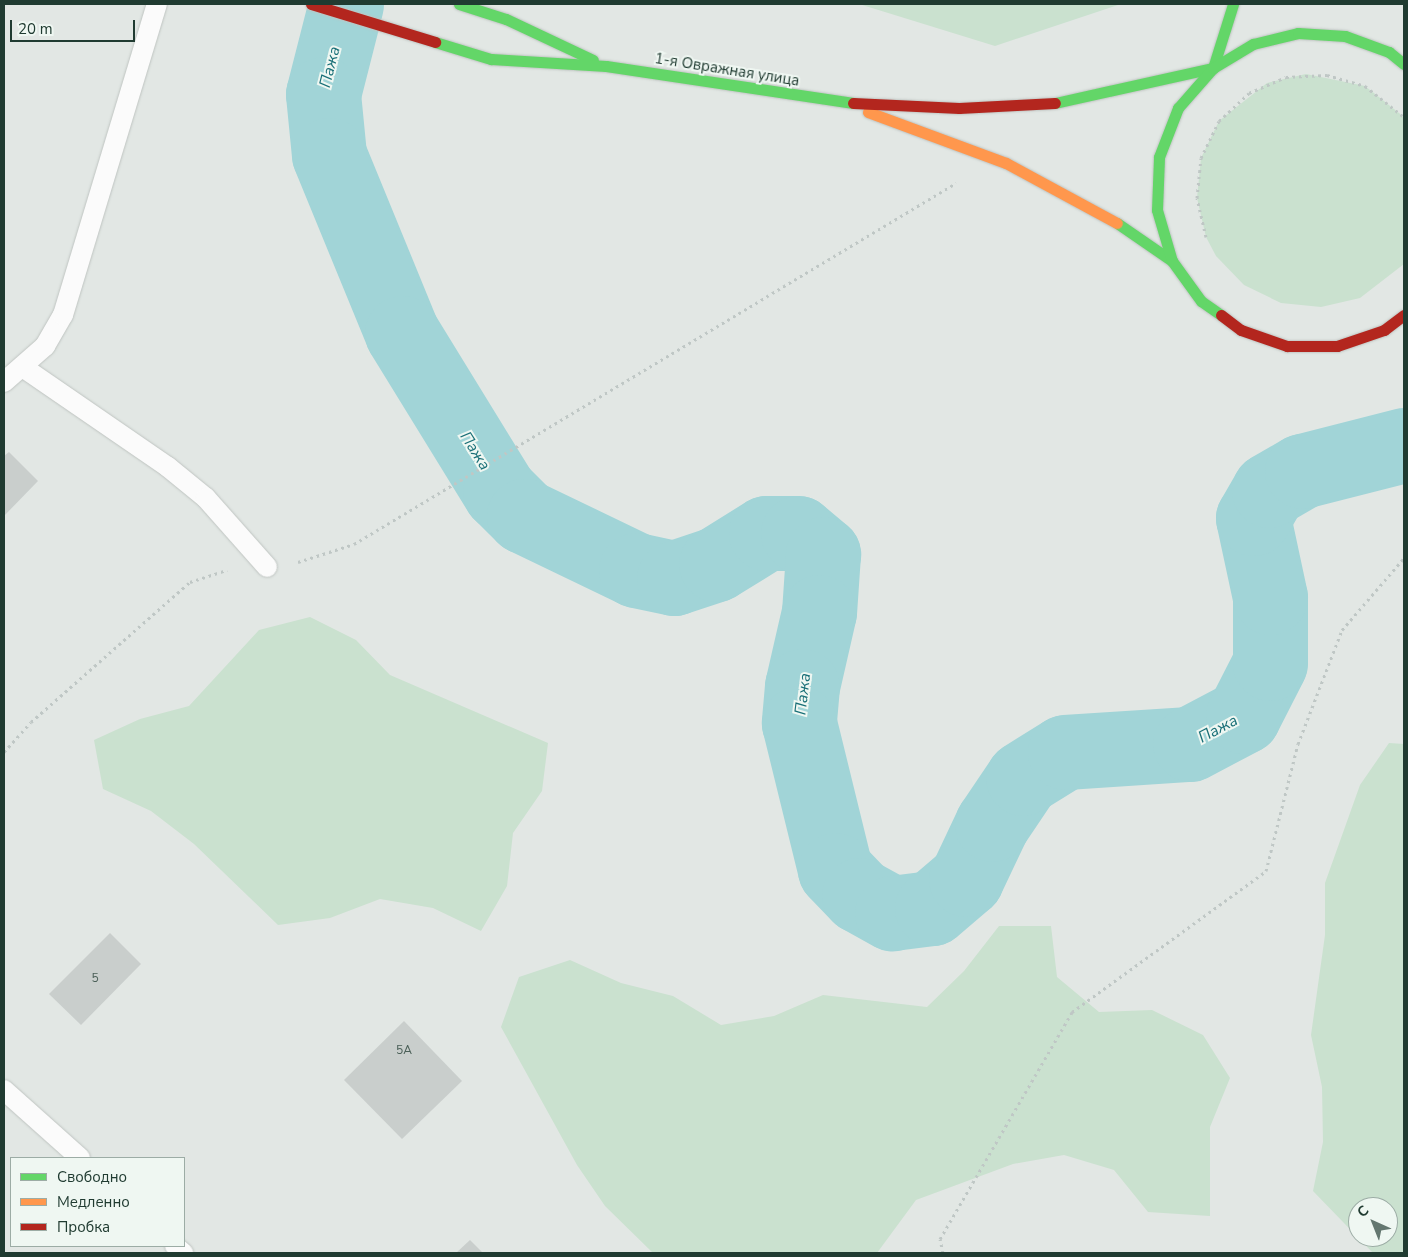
<!DOCTYPE html>
<html>
<head>
<meta charset="utf-8">
<style>
  body { margin:0 }
  #map { position:relative; width:1408px; height:1257px; overflow:hidden; background:#e2e7e4; font-family:"Nunito Sans",sans-serif }
  div>[style] { position:absolute }
  .green>* { inset:0; background:#cae1cf }
  .river>* { height:75px; margin:-37.5px; padding:0 37.5px; transform-origin:37.5px; border-radius:37.5px; background:#a1d4d7 }
  .building>* { inset:0; background:#c9cecc }
  .path>* { height:3px; margin-top:-1.5px; transform-origin:0; background:repeating-linear-gradient(90deg,#bfc7c5 0 2.5px,transparent 0 6.5px) }
  .roads { filter:drop-shadow(0 0 1px #bfc4c1) drop-shadow(0 0 1px #bfc4c1) }
  .lane>* { height:20px; margin:-10px; padding:0 10px; transform-origin:10px; border-radius:10px; background:#fbfbfb }
  .fast>* { height:11px; margin:-5.5px; padding:0 5.5px; transform-origin:5.5px; border-radius:5.5px; background:#63d668 }
  .slow>* { height:11px; margin:-5.5px; padding:0 5.5px; transform-origin:5.5px; border-radius:5.5px; background:#ff974d }
  .jam>* { height:11px; margin:-5.5px; padding:0 5.5px; transform-origin:5.5px; border-radius:5.5px; background:#b3261e }
  span { translate:-50% -50%; white-space:nowrap; text-align:center; line-height:1.15; -webkit-text-stroke:4px #eff7f2; paint-order:stroke }
  .number-label { font-size:12px; color:#4b6058 }
  .number-label span { -webkit-text-stroke-width:0 }
  .street-label { font-size:15px; color:#203b31 }
  .water-label { font-size:16px; color:#196f77; font-style:italic }
  .frame { position:absolute; inset:0; border:5px solid #203b31; pointer-events:none }
  .legend { position:absolute; left:10px; top:1157px; width:175px; height:90px; box-sizing:border-box; background:#eff7f2; border:1px solid #9caca5; margin:0; padding:6px 9px; list-style:none; font-size:15px; color:#203b31 }
  .legend li { display:flex; align-items:center; gap:10px; height:25px }
  .legend b { width:25px; border:1px solid #9caca5 }
  .north { position:absolute; left:1348px; top:1197px; width:50px; height:50px; box-sizing:border-box; background:#eff7f2; border:1px solid #9caca5; border-radius:50%; rotate:316deg; font-size:14px; font-weight:700; line-height:20px; text-align:center; color:#203b31 }
  .north::after { content:''; display:block; margin:auto; width:18px; height:22px; background:#647770; clip-path:polygon(50% 0,100% 100%,50% 72%,0 100%) }
  .scale { position:absolute; left:10px; top:20px; width:125px; height:22px; box-sizing:border-box; border:2px solid #203b31; border-top:0; padding-left:6px; font-size:15px; line-height:18px; white-space:nowrap; color:#203b31; -webkit-text-stroke:4px #eff7f2; paint-order:stroke }
</style>
</head>
<body>
<div id="map">
  <div class="green">
    <i style="clip-path:polygon(859px 4px,1121px 4px,995px 46px)"></i>
    <i style="clip-path:polygon(1306px 74px,1365px 86px,1404px 117px,1404px 264px,1360px 298px,1321px 307px,1281px 303px,1244px 285px,1216px 256px,1206px 237px,1197px 198px,1201px 158px,1219px 121px,1267px 83px)"></i>
    <i style="clip-path:polygon(310px 617px,356px 640px,390px 675px,548px 743px,542px 791px,513px 833px,507px 886px,481px 931px,433px 908px,380px 899px,330px 918px,278px 925px,194px 844px,151px 811px,103px 789px,94px 740px,140px 719px,189px 706px,259px 630px)"></i>
    <i style="clip-path:polygon(evenodd,1389px 743px,1404px 744px,1404px 1253px,1373px 1253px,1313px 1191px,1323px 1142px,1322px 1087px,1311px 1035px,1325px 935px,1325px 883px,1360px 785px,1389px 743px,1358px 1207px,1388px 1207px,1388px 1237px,1358px 1237px,1358px 1207px)"></i>
    <i style="clip-path:polygon(999px 926px,1051px 926px,1057px 977px,1099px 1012px,1152px 1010px,1203px 1035px,1230px 1078px,1210px 1127px,1210px 1216px,1148px 1212px,1114px 1170px,1064px 1155px,1013px 1164px,916px 1200px,877px 1253px,653px 1253px,605px 1206px,577px 1165px,501px 1027px,519px 977px,570px 960px,621px 983px,673px 996px,721px 1025px,774px 1016px,823px 995px,927px 1007px,964px 971px)"></i>
  </div>
  <div class="river">
    <i style="left:346px;top:4px;width:93px;rotate:104.3deg"></i>
    <i style="left:323px;top:94px;width:61px;rotate:84.4deg"></i>
    <i style="left:329px;top:155px;width:192px;rotate:67.7deg"></i>
    <i style="left:402px;top:333px;width:187px;rotate:58.4deg"></i>
    <i style="left:500px;top:492px;width:34px;rotate:45deg"></i>
    <i style="left:524px;top:516px;width:124px;rotate:25.7deg"></i>
    <i style="left:636px;top:570px;width:39px;rotate:12deg"></i>
    <i style="left:674px;top:578px;width:44px;rotate:-18.4deg"></i>
    <i style="left:716px;top:564px;width:59px;rotate:-31.8deg"></i>
    <i style="left:766px;top:533px;width:32px"></i>
    <i style="left:798px;top:533px;width:33px;rotate:40deg"></i>
    <i style="left:823px;top:554px;width:58px;rotate:93.9deg"></i>
    <i style="left:819px;top:612px;width:76px;rotate:102.9deg"></i>
    <i style="left:802px;top:686px;width:37px;rotate:95deg"></i>
    <i style="left:799px;top:723px;width:151px;rotate:76.2deg"></i>
    <i style="left:835px;top:870px;width:35px;rotate:46deg"></i>
    <i style="left:859px;top:895px;width:38px;rotate:29deg"></i>
    <i style="left:892px;top:913px;width:40px;rotate:-7.1deg"></i>
    <i style="left:932px;top:908px;width:45px;rotate:-40.5deg"></i>
    <i style="left:966px;top:879px;width:61px;rotate:-64.7deg"></i>
    <i style="left:992px;top:824px;width:55px;rotate:-56deg"></i>
    <i style="left:1023px;top:778px;width:49px;rotate:-31.8deg"></i>
    <i style="left:1065px;top:752px;width:125px;rotate:-3.7deg"></i>
    <i style="left:1190px;top:744px;width:60px;rotate:-27.8deg"></i>
    <i style="left:1243px;top:716px;width:59px;rotate:-63deg"></i>
    <i style="left:1270px;top:663px;width:66px;rotate:-90deg"></i>
    <i style="left:1270px;top:597px;width:81px;rotate:-102.1deg"></i>
    <i style="left:1253px;top:518px;width:32px;rotate:-60deg"></i>
    <i style="left:1269px;top:490px;width:38px;rotate:-30deg"></i>
    <i style="left:1302px;top:471px;width:105px;rotate:-14.3deg"></i>
  </div>
  <div class="building">
    <i style="clip-path:polygon(9px 452px,38px 481px,4px 516px,4px 456px)"></i>
    <i style="clip-path:polygon(110px 933px,141px 964px,81px 1025px,49px 994px)"></i>
    <i style="clip-path:polygon(404px 1021px,462px 1081px,402px 1139px,344px 1080px)"></i>
    <i style="clip-path:polygon(470px 1240px,483px 1253px,456px 1253px)"></i>
  </div>
  <div class="path">
    <i style="left:1206px;top:237px;width:40px;rotate:-103deg"></i>
    <i style="left:1197px;top:198px;width:40px;rotate:-84.3deg"></i>
    <i style="left:1201px;top:158px;width:41px;rotate:-64.1deg"></i>
    <i style="left:1219px;top:121px;width:41px;rotate:-43deg"></i>
    <i style="left:1249px;top:93px;width:40px;rotate:-23.4deg"></i>
    <i style="left:1286px;top:77px;width:41px;rotate:-2.8deg"></i>
    <i style="left:1327px;top:75px;width:40px;rotate:16deg"></i>
    <i style="left:1365px;top:86px;width:50px;rotate:38.5deg"></i>
    <i style="left:298px;top:562px;width:59px;rotate:-17.8deg"></i>
    <i style="left:354px;top:544px;width:702px;rotate:-30.95deg"></i>
    <i style="left:4px;top:752px;width:40px;rotate:-48deg"></i>
    <i style="left:31px;top:722px;width:212px;rotate:-41.4deg"></i>
    <i style="left:190px;top:582px;width:39px;rotate:-18deg"></i>
    <i style="left:943px;top:1253px;width:14px;rotate:-102deg"></i>
    <i style="left:940px;top:1239px;width:263px;rotate:-59.8deg"></i>
    <i style="left:1072px;top:1012px;width:240px;rotate:-36deg"></i>
    <i style="left:1266px;top:871px;width:131px;rotate:-75.9deg"></i>
    <i style="left:1298px;top:744px;width:122px;rotate:-68.9deg"></i>
    <i style="left:1342px;top:630px;width:95px;rotate:-49.3deg"></i>
  </div>
  <div class="roads">
    <div class="lane">
      <i style="left:24px;top:368px;width:175px;rotate:34.5deg"></i>
      <i style="left:168px;top:467px;width:49px;rotate:39.2deg"></i>
      <i style="left:206px;top:498px;width:92px;rotate:48.5deg"></i>
      <i style="left:4px;top:382px;width:55px;rotate:-41.3deg"></i>
      <i style="left:45px;top:346px;width:36px;rotate:-60deg"></i>
      <i style="left:63px;top:315px;width:325px;rotate:-73.2deg"></i>
      <i style="left:4px;top:1090px;width:102px;rotate:41.8deg"></i>
      <i style="left:175px;top:1246px;width:11px;rotate:41deg"></i>
    </div>
    <div class="fast">
      <i style="left:459px;top:4px;width:49px;rotate:17.7deg"></i>
      <i style="left:506px;top:19px;width:96px;rotate:25.2deg"></i>
      <i style="left:435px;top:42px;width:59px;rotate:16.9deg"></i>
      <i style="left:491px;top:59px;width:115px;rotate:3.5deg"></i>
      <i style="left:606px;top:66px;width:250px;rotate:8.5deg"></i>
      <i style="left:1055px;top:103px;width:162px;rotate:-12.5deg"></i>
      <i style="left:1213px;top:68px;width:67px;rotate:-72.6deg"></i>
      <i style="left:1117px;top:223px;width:67px;rotate:34.6deg"></i>
      <i style="left:1221px;top:315px;width:24px;rotate:-145deg"></i>
      <i style="left:1201px;top:301px;width:49px;rotate:-125.9deg"></i>
      <i style="left:1172px;top:261px;width:53px;rotate:-106.4deg"></i>
      <i style="left:1157px;top:210px;width:53px;rotate:-87.8deg"></i>
      <i style="left:1159px;top:157px;width:53px;rotate:-68.8deg"></i>
      <i style="left:1178px;top:108px;width:53px;rotate:-48.8deg"></i>
      <i style="left:1213px;top:68px;width:47px;rotate:-31deg"></i>
      <i style="left:1253px;top:44px;width:46px;rotate:-13.7deg"></i>
      <i style="left:1298px;top:33px;width:47px;rotate:3.7deg"></i>
      <i style="left:1345px;top:36px;width:47px;rotate:20deg"></i>
      <i style="left:1389px;top:52px;width:19px;rotate:39deg"></i>
    </div>
    <div class="slow">
      <i style="left:868px;top:112px;width:147px;rotate:20.3deg"></i>
      <i style="left:1006px;top:163px;width:126px;rotate:28.4deg"></i>
    </div>
    <div class="jam">
      <i style="left:311px;top:4px;width:130px;rotate:17deg"></i>
      <i style="left:853px;top:103px;width:106px;rotate:2.7deg"></i>
      <i style="left:959px;top:108px;width:96px;rotate:-3deg"></i>
      <i style="left:1221px;top:315px;width:25px;rotate:37deg"></i>
      <i style="left:1241px;top:330px;width:49px;rotate:19.2deg"></i>
      <i style="left:1287px;top:346px;width:50px"></i>
      <i style="left:1337px;top:346px;width:50px;rotate:-18.8deg"></i>
      <i style="left:1384px;top:330px;width:25px;rotate:-37deg"></i>
    </div>
  </div>
  <div class="number-label">
    <span style="left:95px;top:979px">5</span>
    <span style="left:404px;top:1051px">5А</span>
  </div>
  <div class="street-label">
    <span style="left:727px;top:70px;rotate:9deg">1-я Овражная улица</span>
  </div>
  <div class="water-label">
    <span style="left:330px;top:67px;rotate:-76deg">Пажа</span>
    <span style="left:475px;top:451px;rotate:58deg">Пажа</span>
    <span style="left:803px;top:694px;rotate:-83deg">Пажа</span>
    <span style="left:1218px;top:729px;rotate:-28deg">Пажа</span>
  </div>
  <div class="frame"></div>
  <ul class="legend">
  <li><b style="height:6px;background:#63d668"></b>Свободно</li>
  <li><b style="height:6px;background:#ff974d"></b>Медленно</li>
  <li><b style="height:6px;background:#b3261e"></b>Пробка</li>
  </ul>
  <div class="north">С</div>
  <div class="scale">20 m</div>
</div>
</body>
</html>
